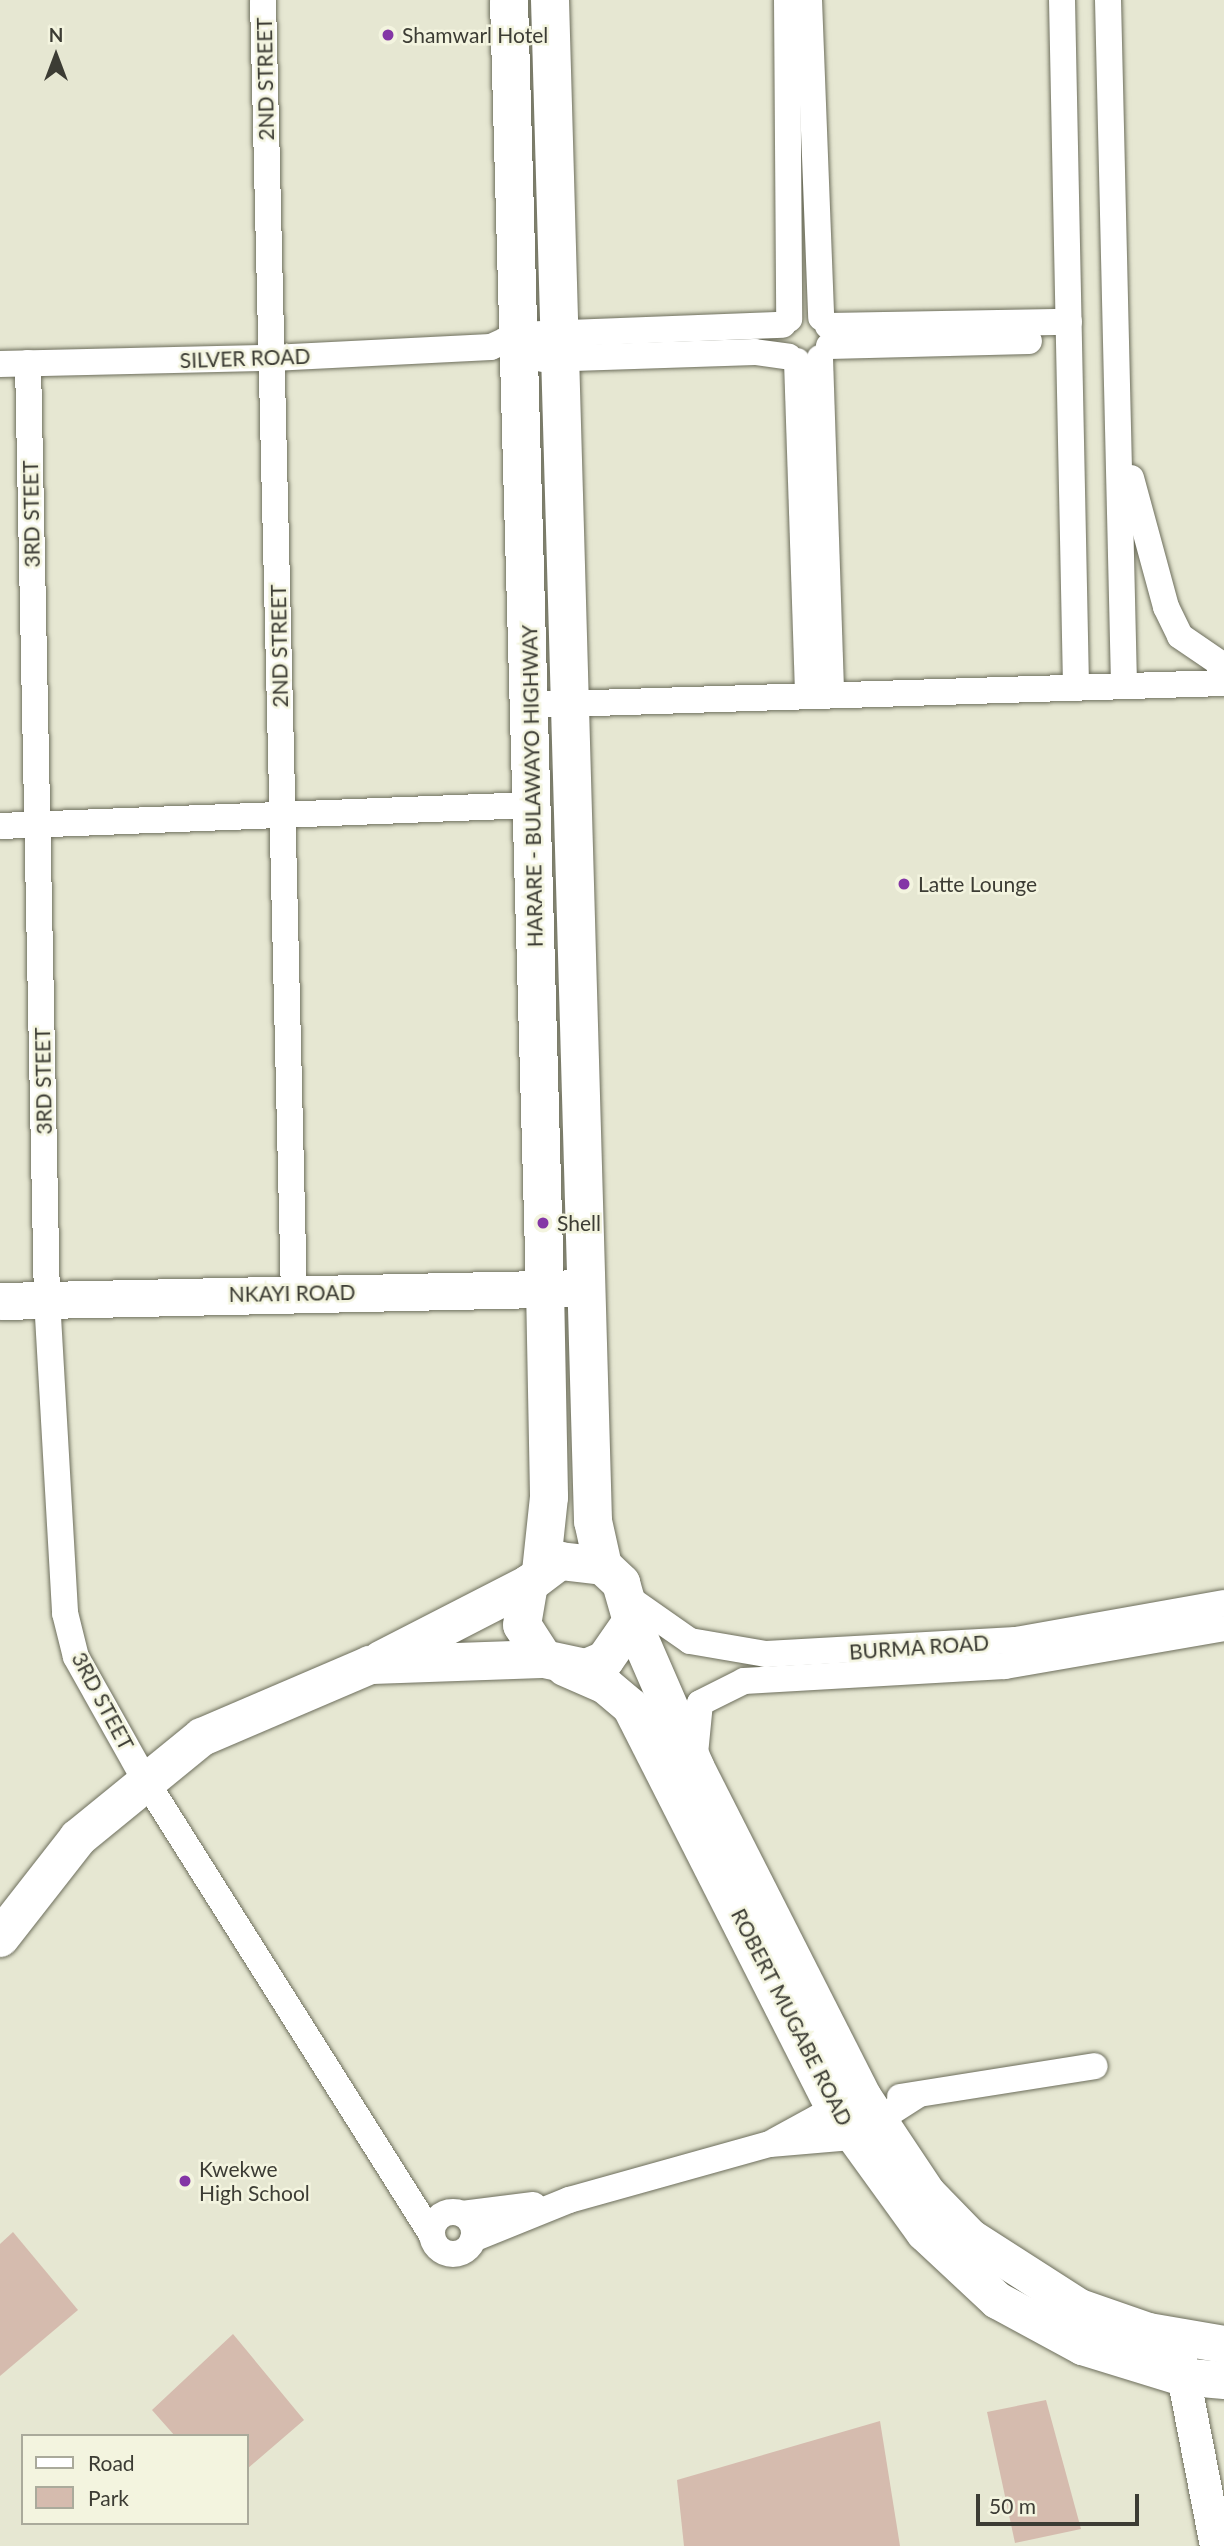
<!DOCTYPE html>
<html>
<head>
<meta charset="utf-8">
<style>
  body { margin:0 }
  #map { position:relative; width:1224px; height:2546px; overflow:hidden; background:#e6e7d2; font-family:Lato,sans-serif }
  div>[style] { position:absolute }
  .green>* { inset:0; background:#d5bbae }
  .roads { filter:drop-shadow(0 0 2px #6d6e5c) drop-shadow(0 0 2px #6d6e5c) }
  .minor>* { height:26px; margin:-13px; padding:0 13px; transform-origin:13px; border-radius:13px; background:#fff }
  .minor>.ring { margin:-13px; padding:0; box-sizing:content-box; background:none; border:26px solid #fff; border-radius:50% }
  .tertiary>* { height:33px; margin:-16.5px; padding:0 16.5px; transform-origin:16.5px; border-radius:16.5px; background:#fff }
  .secondary>* { height:37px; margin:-18.5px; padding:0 18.5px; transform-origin:18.5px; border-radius:18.5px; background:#fff }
  .trunk>* { height:38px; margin:-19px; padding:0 19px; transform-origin:19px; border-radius:19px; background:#fff }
  .dots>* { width:19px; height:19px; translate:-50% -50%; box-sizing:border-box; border:4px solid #f3f4df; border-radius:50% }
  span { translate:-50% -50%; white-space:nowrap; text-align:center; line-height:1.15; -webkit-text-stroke:5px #f3f4df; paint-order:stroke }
  .poi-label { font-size:21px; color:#3c3c34 }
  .left { translate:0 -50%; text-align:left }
  .street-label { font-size:21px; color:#3c3c34 }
  .legend { position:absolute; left:21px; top:2434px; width:228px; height:91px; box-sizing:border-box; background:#f3f4df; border:2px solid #aaaa9b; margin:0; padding:9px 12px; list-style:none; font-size:21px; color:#3c3c34 }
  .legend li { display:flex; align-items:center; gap:14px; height:35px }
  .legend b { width:35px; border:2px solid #aaaa9b }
  .north { position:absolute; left:21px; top:21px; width:70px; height:70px; -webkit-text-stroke:5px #f3f4df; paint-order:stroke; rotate:0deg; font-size:19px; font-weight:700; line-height:28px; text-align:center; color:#3c3c34 }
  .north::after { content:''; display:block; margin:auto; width:24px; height:32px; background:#3c3c34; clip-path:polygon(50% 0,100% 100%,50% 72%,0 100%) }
  .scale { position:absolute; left:976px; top:2494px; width:163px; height:32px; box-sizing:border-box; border:4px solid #3c3c34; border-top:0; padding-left:9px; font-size:21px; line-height:24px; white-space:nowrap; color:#3c3c34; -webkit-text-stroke:5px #f3f4df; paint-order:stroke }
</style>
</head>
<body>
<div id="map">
  <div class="green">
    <i style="clip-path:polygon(13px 2232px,78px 2310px,0 2376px,0 2244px)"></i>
    <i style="clip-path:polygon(233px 2334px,304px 2420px,247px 2469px,247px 2436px,175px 2436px,152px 2410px)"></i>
    <i style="clip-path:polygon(1046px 2400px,1081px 2529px,1015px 2543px,987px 2412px)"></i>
    <i style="clip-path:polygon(880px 2421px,900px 2546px,684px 2546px,677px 2480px)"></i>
  </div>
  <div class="roads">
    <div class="minor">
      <i style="left:263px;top:0;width:1292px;rotate:88.63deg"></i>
      <i style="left:787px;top:0;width:319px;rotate:89.6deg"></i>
      <i style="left:809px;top:0;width:318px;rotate:87.8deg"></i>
      <i style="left:1062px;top:0;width:687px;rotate:88.83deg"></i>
      <i style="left:1108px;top:0;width:686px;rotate:88.66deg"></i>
      <i style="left:828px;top:326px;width:241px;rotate:-1deg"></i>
      <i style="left:829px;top:346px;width:200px;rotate:-1.4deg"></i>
      <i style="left:820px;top:358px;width:336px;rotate:88.1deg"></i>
      <i style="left:543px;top:359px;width:212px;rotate:-1.9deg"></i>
      <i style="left:755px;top:352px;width:34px;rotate:8deg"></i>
      <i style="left:797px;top:361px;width:333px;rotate:88.1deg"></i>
      <i style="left:28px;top:363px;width:936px;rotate:88.84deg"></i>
      <i style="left:47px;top:1299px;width:315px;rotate:86.7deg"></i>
      <i style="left:65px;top:1613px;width:45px;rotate:76deg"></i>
      <i style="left:76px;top:1657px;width:139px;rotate:60.7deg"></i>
      <i style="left:144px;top:1778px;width:540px;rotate:57.78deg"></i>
      <i style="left:0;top:364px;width:272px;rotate:-1.3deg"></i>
      <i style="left:272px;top:358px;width:219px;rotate:-2.9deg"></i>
      <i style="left:491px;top:347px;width:29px;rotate:-25deg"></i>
      <i style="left:517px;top:335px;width:266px;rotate:-2.2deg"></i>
      <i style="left:1131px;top:478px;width:134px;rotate:74.8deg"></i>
      <i style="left:1166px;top:607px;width:32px;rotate:64deg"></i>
      <i style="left:1180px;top:636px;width:53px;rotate:34.3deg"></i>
      <i style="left:531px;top:705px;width:693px;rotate:-1.82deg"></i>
      <i style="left:0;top:826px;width:533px;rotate:-2.26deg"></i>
      <i style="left:627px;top:1597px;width:77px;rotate:34.9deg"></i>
      <i style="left:690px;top:1641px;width:77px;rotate:9.7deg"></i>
      <i style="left:766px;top:1654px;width:250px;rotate:-3.2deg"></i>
      <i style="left:1016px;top:1640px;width:211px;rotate:-10.1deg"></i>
      <i style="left:695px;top:1754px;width:51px;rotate:-84.4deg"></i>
      <i style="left:700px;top:1703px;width:49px;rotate:-26.6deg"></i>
      <i style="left:744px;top:1681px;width:261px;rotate:-3.3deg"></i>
      <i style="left:1005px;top:1666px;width:222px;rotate:-9.8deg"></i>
      <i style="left:900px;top:2097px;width:197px;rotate:-9deg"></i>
      <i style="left:775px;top:2141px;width:83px;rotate:-28.7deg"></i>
      <i class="ring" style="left:432px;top:2212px;width:16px;height:16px"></i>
      <i style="left:462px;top:2214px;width:72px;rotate:-7.2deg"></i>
      <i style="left:473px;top:2239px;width:104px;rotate:-22.1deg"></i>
      <i style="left:569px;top:2200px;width:209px;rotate:-15.6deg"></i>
      <i style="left:770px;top:2144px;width:82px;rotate:-4.9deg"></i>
      <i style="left:852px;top:2137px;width:76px;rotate:-32.6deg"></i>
    </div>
    <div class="tertiary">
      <i style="left:1178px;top:2350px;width:200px;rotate:79deg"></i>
    </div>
    <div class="secondary">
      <i style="left:0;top:1301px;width:585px;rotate:-1.27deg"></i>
      <i style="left:632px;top:1621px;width:160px;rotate:66.5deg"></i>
      <i style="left:696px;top:1768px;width:369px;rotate:63.1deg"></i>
      <i style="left:863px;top:2097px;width:115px;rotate:56.3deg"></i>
      <i style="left:927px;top:2193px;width:62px;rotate:45.7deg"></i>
      <i style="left:970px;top:2237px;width:130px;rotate:32.7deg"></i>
      <i style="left:1079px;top:2307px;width:73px;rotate:19.2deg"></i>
      <i style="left:1148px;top:2331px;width:77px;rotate:9.7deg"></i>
      <i style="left:564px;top:1667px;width:45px;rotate:23.7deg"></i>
      <i style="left:605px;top:1685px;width:33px;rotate:40deg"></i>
      <i style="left:630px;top:1706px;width:447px;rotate:63.1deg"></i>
      <i style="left:832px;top:2105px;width:157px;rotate:54.1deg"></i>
      <i style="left:924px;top:2232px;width:100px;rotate:43deg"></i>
      <i style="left:997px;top:2300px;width:97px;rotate:28.4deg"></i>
      <i style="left:1082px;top:2346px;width:102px;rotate:17.2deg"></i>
      <i style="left:1179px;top:2376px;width:45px;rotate:5.1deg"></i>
    </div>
    <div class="trunk">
      <i style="left:509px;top:0;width:1288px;rotate:88.4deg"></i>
      <i style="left:545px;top:1287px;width:210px;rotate:88.9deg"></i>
      <i style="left:549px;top:1497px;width:75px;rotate:96.1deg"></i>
      <i style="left:550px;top:0;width:1522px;rotate:88.38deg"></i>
      <i style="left:593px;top:1521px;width:46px;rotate:77.5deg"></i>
      <i style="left:603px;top:1566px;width:25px;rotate:43deg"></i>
      <i style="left:621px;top:1583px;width:40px;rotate:74deg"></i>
      <i style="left:632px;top:1621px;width:47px;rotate:124.7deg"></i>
      <i style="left:605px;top:1660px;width:21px;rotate:157deg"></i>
      <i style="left:586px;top:1668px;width:43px;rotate:-167.9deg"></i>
      <i style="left:544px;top:1659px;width:40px;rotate:-122.9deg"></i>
      <i style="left:522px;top:1625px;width:42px;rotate:-80.3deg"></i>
      <i style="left:529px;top:1584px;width:39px;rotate:-37deg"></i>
      <i style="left:560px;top:1561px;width:43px;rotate:6.6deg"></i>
      <i style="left:381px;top:1660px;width:166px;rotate:-27.2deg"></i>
      <i style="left:0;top:1938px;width:127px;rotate:-52deg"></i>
      <i style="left:78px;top:1838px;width:160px;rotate:-39.2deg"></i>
      <i style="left:202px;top:1737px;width:183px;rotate:-23.2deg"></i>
      <i style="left:370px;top:1665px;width:174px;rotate:-2deg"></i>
    </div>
  </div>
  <div class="dots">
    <i style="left:388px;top:35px;background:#8436a6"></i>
    <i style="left:904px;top:884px;background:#8436a6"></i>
    <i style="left:543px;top:1223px;background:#8436a6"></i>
    <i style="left:185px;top:2181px;background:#8436a6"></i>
  </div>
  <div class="poi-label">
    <span class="left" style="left:402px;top:35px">Shamwarl Hotel</span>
    <span class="left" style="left:918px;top:884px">Latte Lounge</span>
    <span class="left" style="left:557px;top:1223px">Shell</span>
    <span class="left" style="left:199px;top:2181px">Kwekwe<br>High School</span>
  </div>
  <div class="street-label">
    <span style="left:265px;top:79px;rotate:-91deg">2ND STREET</span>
    <span style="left:245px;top:358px;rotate:-2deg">SILVER ROAD</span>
    <span style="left:31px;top:514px;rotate:-91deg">3RD STEET</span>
    <span style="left:279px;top:646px;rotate:-91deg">2ND STREET</span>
    <span style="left:532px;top:786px;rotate:-91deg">HARARE - BULAWAYO HIGHWAY</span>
    <span style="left:43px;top:1081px;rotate:-91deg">3RD STEET</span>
    <span style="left:292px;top:1293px;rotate:-1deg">NKAYI ROAD</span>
    <span style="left:919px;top:1647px;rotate:-4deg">BURMA ROAD</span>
    <span style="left:103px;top:1701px;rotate:62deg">3RD STEET</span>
    <span style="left:792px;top:2017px;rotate:63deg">ROBERT MUGABE ROAD</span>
  </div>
  <ul class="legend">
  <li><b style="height:9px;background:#fff"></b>Road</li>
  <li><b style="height:19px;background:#d5bbae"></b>Park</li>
  </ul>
  <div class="north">N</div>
  <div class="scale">50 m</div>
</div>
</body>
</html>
